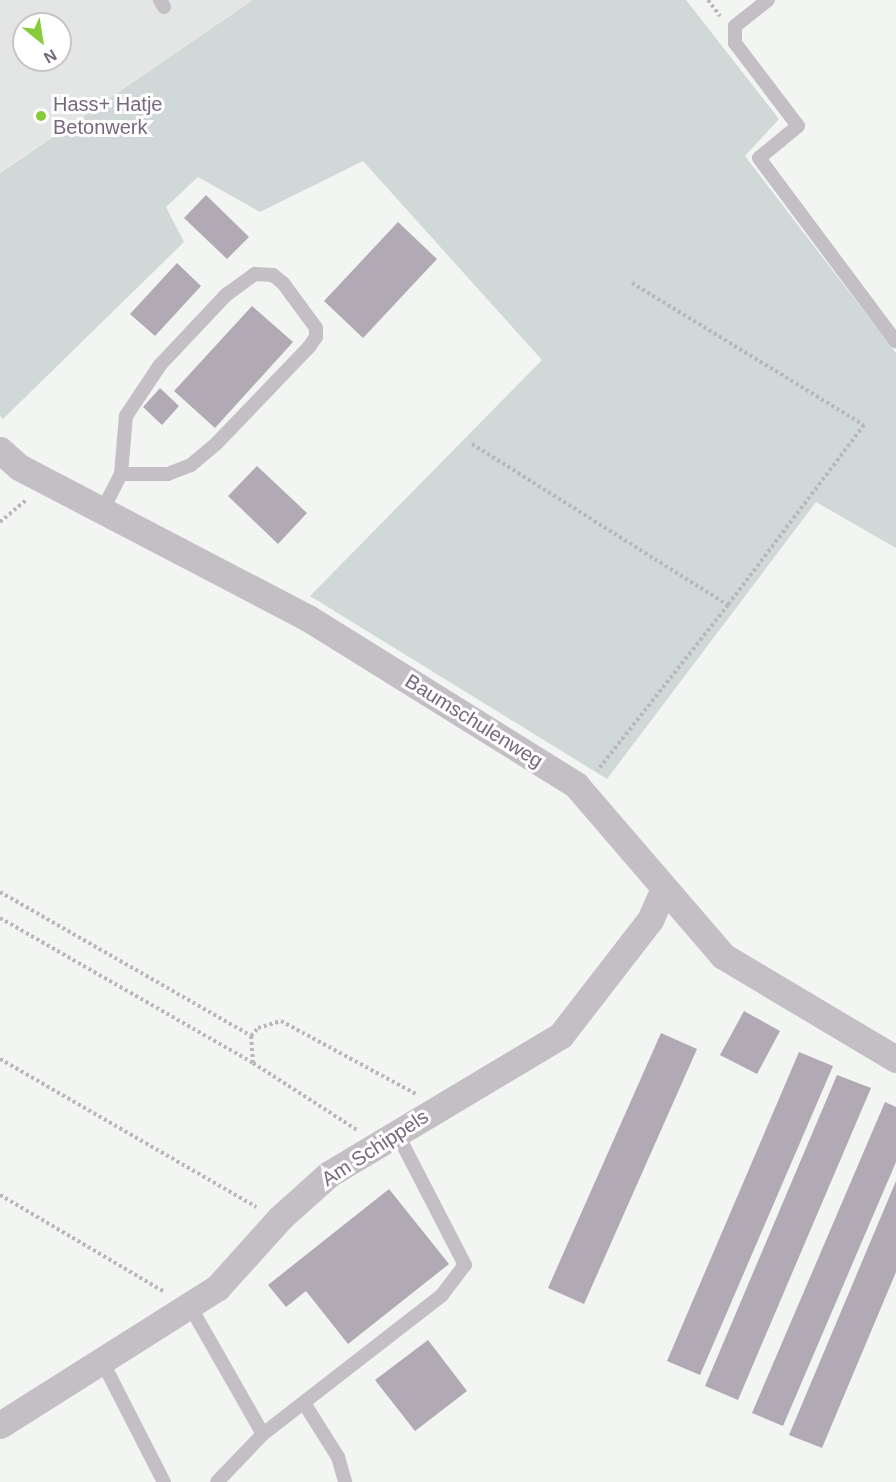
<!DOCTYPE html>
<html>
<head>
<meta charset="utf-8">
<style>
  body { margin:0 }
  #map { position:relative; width:896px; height:1482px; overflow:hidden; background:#f2f5f2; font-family:Arial,sans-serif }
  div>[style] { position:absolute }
  .built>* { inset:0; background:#e4e5e5 }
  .green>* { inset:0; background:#d1d9d8 }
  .building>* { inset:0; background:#b1aab5 }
  .path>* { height:4px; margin-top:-2px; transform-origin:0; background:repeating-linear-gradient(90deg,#bab6bb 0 3px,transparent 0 6px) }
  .service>* { height:14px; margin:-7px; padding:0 7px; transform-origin:7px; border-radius:7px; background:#c3bfc5 }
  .minor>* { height:27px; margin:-13.5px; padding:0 13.5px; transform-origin:13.5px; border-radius:13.5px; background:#c3bfc5 }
  .dots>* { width:16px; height:16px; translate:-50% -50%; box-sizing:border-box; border:3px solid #fff; border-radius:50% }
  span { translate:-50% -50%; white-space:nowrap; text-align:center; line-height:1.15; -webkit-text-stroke:6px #fff; paint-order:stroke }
  .poi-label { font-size:20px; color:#78687f }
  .left { translate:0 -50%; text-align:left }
  .street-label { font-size:20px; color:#78687f }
  .north { position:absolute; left:12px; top:12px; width:60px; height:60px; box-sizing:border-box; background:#fff; border:2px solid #c9c3cc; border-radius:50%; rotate:150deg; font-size:16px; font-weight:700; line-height:24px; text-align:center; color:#78687f }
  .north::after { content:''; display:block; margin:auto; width:21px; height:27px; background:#86cc3a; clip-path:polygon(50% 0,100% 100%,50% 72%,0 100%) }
</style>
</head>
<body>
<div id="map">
  <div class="built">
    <i style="clip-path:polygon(evenodd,0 0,253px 0,0 172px,0 0,24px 24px,60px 24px,60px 60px,24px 60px,24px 24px)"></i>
  </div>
  <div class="green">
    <i style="clip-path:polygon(253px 0,686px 0,779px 119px,745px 156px,896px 353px,896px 548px,816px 502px,607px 779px,310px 596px,542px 360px,363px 161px,260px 212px,198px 177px,166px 207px,184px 242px,3px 419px,0 416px,0 173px)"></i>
  </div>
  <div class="building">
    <i style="clip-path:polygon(206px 195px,249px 237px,227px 259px,184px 218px)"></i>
    <i style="clip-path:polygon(398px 222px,437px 259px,363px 338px,324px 301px)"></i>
    <i style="clip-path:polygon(177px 263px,201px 286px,155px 336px,130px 314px)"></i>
    <i style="clip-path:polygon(252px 306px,293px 342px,215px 428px,174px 391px)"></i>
    <i style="clip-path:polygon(160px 388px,179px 406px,162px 425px,143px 407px)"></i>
    <i style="clip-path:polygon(257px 466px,307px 513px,278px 544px,228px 496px)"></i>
    <i style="clip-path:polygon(744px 1011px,780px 1031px,757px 1074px,720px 1055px)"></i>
    <i style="clip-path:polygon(661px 1033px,697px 1049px,584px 1304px,548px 1288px)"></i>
    <i style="clip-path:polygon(799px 1052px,833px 1066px,700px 1375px,667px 1361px)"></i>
    <i style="clip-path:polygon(837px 1075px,871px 1088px,738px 1400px,705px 1386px)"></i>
    <i style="clip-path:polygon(885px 1102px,896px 1107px,896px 1162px,783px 1426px,752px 1413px)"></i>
    <i style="clip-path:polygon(896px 1181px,896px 1272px,822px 1448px,789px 1435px)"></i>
    <i style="clip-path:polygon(389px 1189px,449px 1264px,348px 1344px,306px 1291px,286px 1307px,268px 1285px)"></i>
    <i style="clip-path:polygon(428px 1340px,467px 1391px,415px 1431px,375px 1380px)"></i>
  </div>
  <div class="path">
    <i style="left:708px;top:0;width:20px;rotate:53deg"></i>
    <i style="left:632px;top:283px;width:272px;rotate:31.5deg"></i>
    <i style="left:864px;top:425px;width:226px;rotate:127.1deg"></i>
    <i style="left:472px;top:444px;width:302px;rotate:32.2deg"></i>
    <i style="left:728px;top:605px;width:211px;rotate:128.3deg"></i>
    <i style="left:0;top:522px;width:35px;rotate:-40deg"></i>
    <i style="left:0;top:892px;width:289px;rotate:29.8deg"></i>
    <i style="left:0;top:918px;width:292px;rotate:29.8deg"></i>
    <i style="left:253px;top:1063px;width:124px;rotate:32.8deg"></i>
    <i style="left:0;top:1059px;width:296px;rotate:30deg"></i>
    <i style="left:253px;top:1063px;width:27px;rotate:-94deg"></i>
    <i style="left:251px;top:1036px;width:11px;rotate:-49deg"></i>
    <i style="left:258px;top:1028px;width:24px;rotate:-17deg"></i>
    <i style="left:281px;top:1021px;width:153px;rotate:28.4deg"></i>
    <i style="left:0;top:1195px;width:191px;rotate:30.5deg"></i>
  </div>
  <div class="service">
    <i style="left:160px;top:0;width:8px;rotate:60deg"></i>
    <i style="left:768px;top:0;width:42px;rotate:141.8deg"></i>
    <i style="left:735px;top:26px;width:17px;rotate:90deg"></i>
    <i style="left:735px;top:43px;width:104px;rotate:52.8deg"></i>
    <i style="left:798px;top:126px;width:50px;rotate:140.6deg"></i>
    <i style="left:759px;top:158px;width:229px;rotate:53.3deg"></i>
    <i style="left:102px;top:511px;width:42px;rotate:-62.8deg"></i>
    <i style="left:121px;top:474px;width:58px;rotate:-85.1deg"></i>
    <i style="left:126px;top:416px;width:61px;rotate:-56.3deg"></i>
    <i style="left:160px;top:365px;width:96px;rotate:-46.7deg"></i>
    <i style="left:226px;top:295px;width:36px;rotate:-36deg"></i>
    <i style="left:255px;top:274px;width:18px;rotate:3deg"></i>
    <i style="left:273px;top:275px;width:13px;rotate:39deg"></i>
    <i style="left:283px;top:283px;width:56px;rotate:53.7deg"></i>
    <i style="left:316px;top:328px;width:9px;rotate:90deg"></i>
    <i style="left:316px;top:337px;width:12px;rotate:125deg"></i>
    <i style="left:309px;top:347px;width:134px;rotate:133.8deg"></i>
    <i style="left:216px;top:444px;width:33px;rotate:140deg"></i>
    <i style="left:191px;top:465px;width:25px;rotate:159deg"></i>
    <i style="left:168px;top:474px;width:47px;rotate:180deg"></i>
    <i style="left:191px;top:1308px;width:145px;rotate:60.3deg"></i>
    <i style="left:263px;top:1434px;width:66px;rotate:133.8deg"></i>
    <i style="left:102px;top:1361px;width:136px;rotate:62.9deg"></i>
    <i style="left:304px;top:1403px;width:64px;rotate:57.8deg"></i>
    <i style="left:338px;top:1457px;width:26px;rotate:74deg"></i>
    <i style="left:263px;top:1434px;width:227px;rotate:-37.8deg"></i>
    <i style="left:442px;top:1295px;width:38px;rotate:-53deg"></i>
    <i style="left:465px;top:1265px;width:148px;rotate:-117.3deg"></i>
  </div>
  <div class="minor">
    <i style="left:0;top:450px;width:25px;rotate:42deg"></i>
    <i style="left:19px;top:467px;width:326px;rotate:27.6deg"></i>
    <i style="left:308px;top:618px;width:316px;rotate:31.9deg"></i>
    <i style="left:576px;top:785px;width:225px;rotate:49.3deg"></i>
    <i style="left:723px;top:956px;width:201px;rotate:30.8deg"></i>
    <i style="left:0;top:1425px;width:257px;rotate:-32.3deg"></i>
    <i style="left:217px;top:1288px;width:94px;rotate:-48deg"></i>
    <i style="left:280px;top:1218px;width:66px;rotate:-41.9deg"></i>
    <i style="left:329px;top:1174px;width:270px;rotate:-30.9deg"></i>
    <i style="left:561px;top:1035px;width:145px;rotate:-52.3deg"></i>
    <i style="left:650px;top:920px;width:34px;rotate:-66deg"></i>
  </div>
  <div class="dots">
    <i style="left:41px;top:116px;background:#86cc3a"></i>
  </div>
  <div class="poi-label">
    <span class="left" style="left:53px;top:116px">Hass+ Hatje<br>Betonwerk</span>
  </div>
  <div class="street-label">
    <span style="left:474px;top:721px;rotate:32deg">Baumschulenweg</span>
    <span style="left:375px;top:1148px;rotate:-33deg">Am Schippels</span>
  </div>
  <div class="north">N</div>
</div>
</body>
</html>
